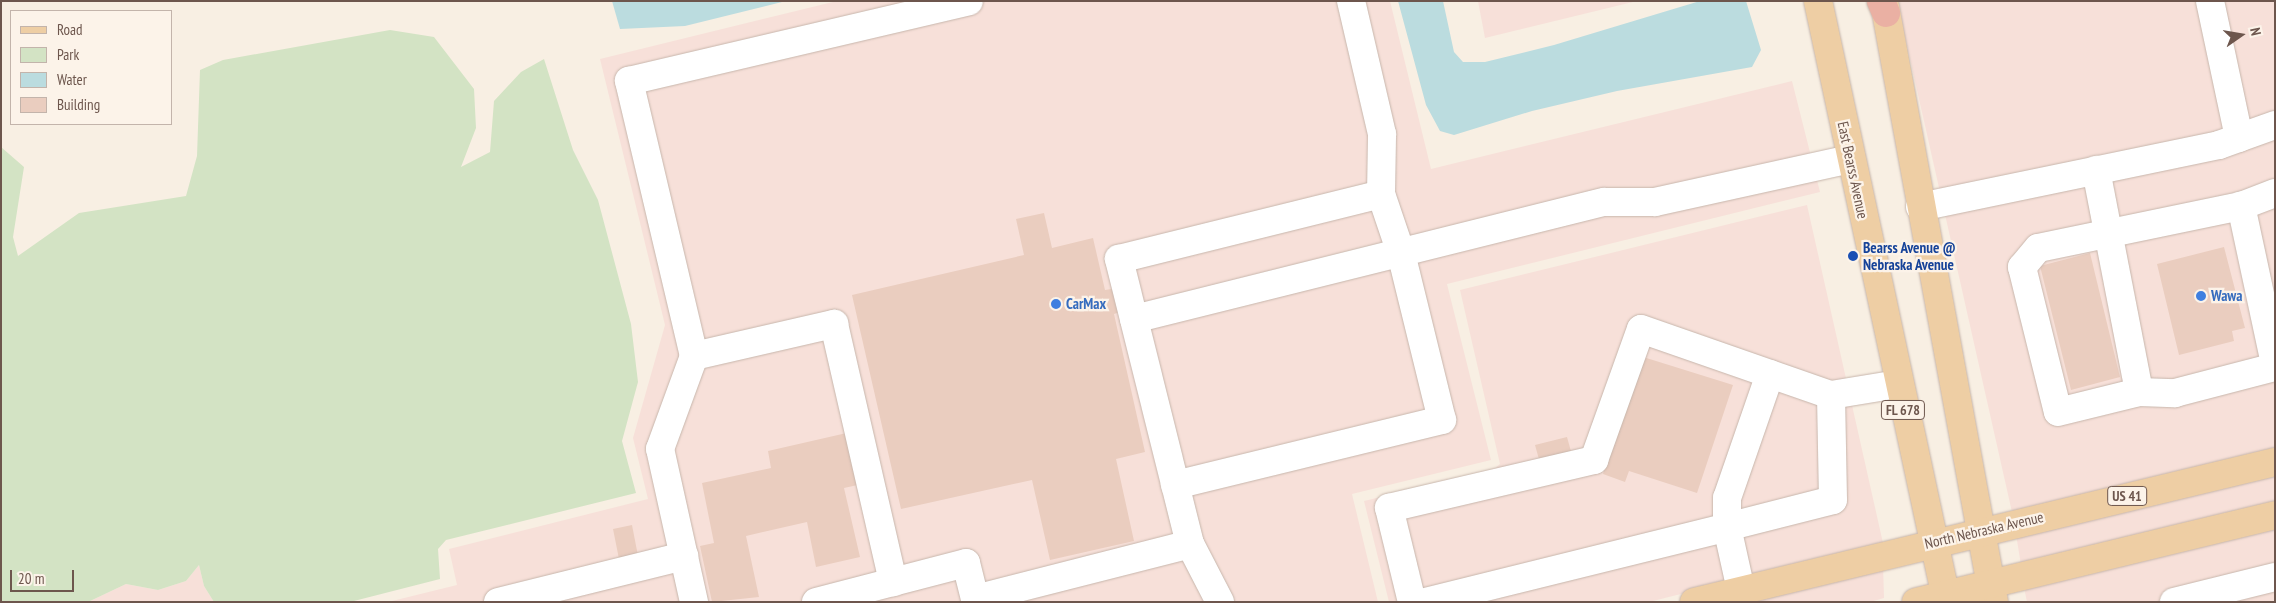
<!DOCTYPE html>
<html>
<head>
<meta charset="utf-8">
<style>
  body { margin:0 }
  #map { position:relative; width:2276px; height:603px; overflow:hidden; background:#f8efe3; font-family:"PT Sans Narrow",sans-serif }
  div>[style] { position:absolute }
  .commercial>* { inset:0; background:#f7e0d9 }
  .green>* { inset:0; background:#d3e3c4 }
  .water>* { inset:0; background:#bbdcdf }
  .building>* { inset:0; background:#eacdbf }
  .roads { filter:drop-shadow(0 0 1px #c7b6ac) drop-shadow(0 0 1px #c7b6ac) }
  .minor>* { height:28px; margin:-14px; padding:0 14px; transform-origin:14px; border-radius:14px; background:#fff }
  .major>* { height:28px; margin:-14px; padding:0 14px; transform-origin:14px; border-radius:14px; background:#eecea4 }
  .highway>* { height:28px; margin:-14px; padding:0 14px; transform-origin:14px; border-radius:14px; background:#eab0a3 }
  .dots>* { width:14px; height:14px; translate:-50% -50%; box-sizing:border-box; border:2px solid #fcf3e9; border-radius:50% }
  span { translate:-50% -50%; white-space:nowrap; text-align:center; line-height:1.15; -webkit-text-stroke:4.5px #fcf3e9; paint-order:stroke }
  .shield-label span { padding:1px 4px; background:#fcf3e9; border:1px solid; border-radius:4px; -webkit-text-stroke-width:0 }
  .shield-label { font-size:14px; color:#6d564d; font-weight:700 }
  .street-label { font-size:15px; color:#6d564d }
  .transit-label { font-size:15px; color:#164399; font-weight:700 }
  .left { translate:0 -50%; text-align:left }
  .shop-label { font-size:15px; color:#366cbe; font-weight:700 }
  .frame { position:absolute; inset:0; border:2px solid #6d564d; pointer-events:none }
  .legend { position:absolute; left:10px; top:10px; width:162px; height:115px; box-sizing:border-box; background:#fcf3e9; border:1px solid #c3b4ab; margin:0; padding:6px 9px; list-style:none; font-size:15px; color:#6d564d }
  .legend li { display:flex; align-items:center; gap:10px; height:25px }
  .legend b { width:25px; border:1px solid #c3b4ab }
  .north { position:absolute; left:2216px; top:10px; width:50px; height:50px; -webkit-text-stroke:4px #fcf3e9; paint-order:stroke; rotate:77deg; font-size:14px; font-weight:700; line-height:20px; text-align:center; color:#6d564d }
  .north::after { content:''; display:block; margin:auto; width:18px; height:22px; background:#6d564d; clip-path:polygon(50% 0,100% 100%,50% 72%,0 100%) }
  .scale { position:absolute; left:10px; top:570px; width:64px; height:22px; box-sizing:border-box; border:2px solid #6d564d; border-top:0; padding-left:6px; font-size:15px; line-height:18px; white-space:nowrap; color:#6d564d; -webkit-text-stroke:4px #fcf3e9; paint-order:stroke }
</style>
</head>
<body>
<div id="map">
  <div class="commercial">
    <i style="clip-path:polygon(837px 1px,1390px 1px,1431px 169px,1792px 81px,1820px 192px,1447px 284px,1491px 460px,1352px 494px,1378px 602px,388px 602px,457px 585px,449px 549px,648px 499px,633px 438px,665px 325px,600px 59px)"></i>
    <i style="clip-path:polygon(1478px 1px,1637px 1px,1485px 38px)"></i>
    <i style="clip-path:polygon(1897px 1px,2275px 1px,2275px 450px,2012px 512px)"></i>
    <i style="clip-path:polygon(1807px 205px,1883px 543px,1649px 602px,1389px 602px,1364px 501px,1493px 470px,1500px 464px,1460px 290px)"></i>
    <i style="clip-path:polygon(2275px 473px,2275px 504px,2021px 565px,2016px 534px)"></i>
    <i style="clip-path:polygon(2275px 527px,2275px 602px,2027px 602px,2024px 587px)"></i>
    <i style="clip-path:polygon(199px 565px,204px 586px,214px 602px,88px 602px,126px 584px,158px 590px,186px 581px)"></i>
    <i style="clip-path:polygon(1883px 566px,1884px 598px,1870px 602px,1740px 602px)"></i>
  </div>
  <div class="green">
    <i style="clip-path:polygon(390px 30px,434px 37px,474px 89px,476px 128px,461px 167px,490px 152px,494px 101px,521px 72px,544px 59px,573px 150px,598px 200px,631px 324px,638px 382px,622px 441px,636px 493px,446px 540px,438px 549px,440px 579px,350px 602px,214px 602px,204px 586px,199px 565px,186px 581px,158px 590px,126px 584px,88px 602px,1px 602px,1px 147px,24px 167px,13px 237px,18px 256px,79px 213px,186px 196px,197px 156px,200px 70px,223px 60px)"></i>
  </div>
  <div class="water">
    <i style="clip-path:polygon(612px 1px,786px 1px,685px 26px,620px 29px)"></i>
    <i style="clip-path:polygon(1398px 1px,1443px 1px,1454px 52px,1463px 62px,1485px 62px,1554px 45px,1700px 1px,1746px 1px,1761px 50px,1752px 67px,1617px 91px,1532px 111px,1454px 135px,1440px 131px,1426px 105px)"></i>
  </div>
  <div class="building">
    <i style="clip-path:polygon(1044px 213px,1052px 248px,1093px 238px,1105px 290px,1118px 288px,1123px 311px,1114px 314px,1145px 452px,1116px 459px,1134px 541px,1050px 560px,1032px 480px,901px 509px,852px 295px,1024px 255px,1016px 219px)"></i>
    <i style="clip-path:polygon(2224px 247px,2245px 328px,2232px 331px,2234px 341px,2179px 355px,2157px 264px)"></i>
    <i style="clip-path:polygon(2090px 253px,2120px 377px,2071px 390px,2040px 266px)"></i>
    <i style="clip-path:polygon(1640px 356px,1733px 385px,1697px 493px,1629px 471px,1625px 482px,1603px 474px)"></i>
    <i style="clip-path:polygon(851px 432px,862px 484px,844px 488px,860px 557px,816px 567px,807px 522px,746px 536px,759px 597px,712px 602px,700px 546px,714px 543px,702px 483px,771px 468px,768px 451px)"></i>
    <i style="clip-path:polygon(1567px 437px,1572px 455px,1540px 463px,1535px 445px)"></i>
    <i style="clip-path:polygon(632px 525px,639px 561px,620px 564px,613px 529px)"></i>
  </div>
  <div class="roads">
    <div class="minor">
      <i style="left:2210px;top:1px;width:140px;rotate:78deg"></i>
      <i style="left:2096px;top:170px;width:226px;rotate:79deg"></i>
      <i style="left:2241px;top:206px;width:36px;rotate:-21deg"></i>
      <i style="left:1920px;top:207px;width:305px;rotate:-11.7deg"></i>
      <i style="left:2219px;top:145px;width:59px;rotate:-19.7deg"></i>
      <i style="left:1134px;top:319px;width:485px;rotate:-14deg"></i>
      <i style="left:1605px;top:202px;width:50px"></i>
      <i style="left:1655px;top:202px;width:200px;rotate:-12.4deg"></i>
      <i style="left:694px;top:356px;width:144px;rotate:-12.9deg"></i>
      <i style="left:834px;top:324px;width:265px;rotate:77.1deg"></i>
      <i style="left:2275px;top:364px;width:162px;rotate:-102.1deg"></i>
      <i style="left:2241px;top:206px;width:207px;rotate:168.3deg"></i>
      <i style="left:2038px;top:248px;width:25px;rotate:130deg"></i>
      <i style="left:2022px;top:267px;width:149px;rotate:76.1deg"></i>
      <i style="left:2058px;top:412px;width:83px;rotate:-13.9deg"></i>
      <i style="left:2139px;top:392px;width:36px;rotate:2deg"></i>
      <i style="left:2175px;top:393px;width:103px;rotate:-14.6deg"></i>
      <i style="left:1770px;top:374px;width:131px;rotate:109.1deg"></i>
      <i style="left:1727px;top:498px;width:29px;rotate:90deg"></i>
      <i style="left:1727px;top:527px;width:109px;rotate:-14.3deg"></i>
      <i style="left:1833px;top:500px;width:105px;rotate:-91.1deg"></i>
      <i style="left:1175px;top:485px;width:275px;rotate:-13.7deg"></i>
      <i style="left:1442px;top:420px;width:172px;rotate:-103.8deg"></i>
      <i style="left:1401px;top:253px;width:62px;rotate:-108.7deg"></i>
      <i style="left:1381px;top:194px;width:60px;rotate:-89deg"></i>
      <i style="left:1382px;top:134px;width:137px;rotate:-103.1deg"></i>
      <i style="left:498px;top:602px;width:192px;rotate:-13.9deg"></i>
      <i style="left:694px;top:602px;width:157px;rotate:-102.5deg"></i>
      <i style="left:660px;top:449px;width:99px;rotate:-69.9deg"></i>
      <i style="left:694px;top:356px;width:283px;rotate:-103.3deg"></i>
      <i style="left:629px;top:81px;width:349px;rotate:-13.2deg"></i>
      <i style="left:816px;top:602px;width:155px;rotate:-14.6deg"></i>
      <i style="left:966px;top:563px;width:37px;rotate:76deg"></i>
      <i style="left:975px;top:599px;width:222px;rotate:-14.3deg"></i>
      <i style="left:1220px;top:602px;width:65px;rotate:-117.3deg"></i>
      <i style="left:1190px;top:544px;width:294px;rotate:-104deg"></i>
      <i style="left:1119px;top:259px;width:270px;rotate:-13.9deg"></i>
      <i style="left:1412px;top:602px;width:97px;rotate:-103.7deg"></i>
      <i style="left:1389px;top:508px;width:211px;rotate:-13.2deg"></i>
      <i style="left:1594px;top:460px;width:139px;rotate:-70.3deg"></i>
      <i style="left:1641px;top:329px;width:201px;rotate:19.2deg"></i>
      <i style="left:1831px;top:395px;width:68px;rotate:-9.3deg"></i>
      <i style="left:1425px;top:602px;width:311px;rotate:-13.9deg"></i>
      <i style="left:1727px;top:527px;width:65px;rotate:77.5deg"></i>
      <i style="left:2174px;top:602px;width:104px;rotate:-13.9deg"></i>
    </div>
    <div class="major">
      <i style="left:1818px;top:1px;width:615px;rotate:77.89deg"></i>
      <i style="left:1884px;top:1px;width:611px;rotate:79.63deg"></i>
      <i style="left:1694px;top:602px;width:598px;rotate:-13.55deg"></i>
      <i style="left:1916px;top:602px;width:369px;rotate:-13.6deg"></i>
    </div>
    <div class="highway">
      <i style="left:1881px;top:1px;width:13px;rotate:67deg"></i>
    </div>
  </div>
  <div class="dots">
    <i style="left:1853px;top:256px;background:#1a4fb4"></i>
    <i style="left:2201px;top:296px;background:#3f7fe0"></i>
    <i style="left:1056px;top:304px;background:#3f7fe0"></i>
  </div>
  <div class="shield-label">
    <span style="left:1903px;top:410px">FL 678</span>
    <span style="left:2127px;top:496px">US 41</span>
  </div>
  <div class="street-label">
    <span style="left:1853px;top:170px;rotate:78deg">East Bearss Avenue</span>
    <span style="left:1984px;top:530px;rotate:-13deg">North Nebraska Avenue</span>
  </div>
  <div class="transit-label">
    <span class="left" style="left:1863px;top:256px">Bearss Avenue @<br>Nebraska Avenue</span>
  </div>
  <div class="shop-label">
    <span class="left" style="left:2211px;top:296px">Wawa</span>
    <span class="left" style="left:1066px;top:304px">CarMax</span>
  </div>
  <div class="frame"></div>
  <ul class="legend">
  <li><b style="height:6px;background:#eecea4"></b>Road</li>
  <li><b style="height:14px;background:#d3e3c4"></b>Park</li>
  <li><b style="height:14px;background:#bbdcdf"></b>Water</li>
  <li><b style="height:14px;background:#eacdbf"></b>Building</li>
  </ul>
  <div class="north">N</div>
  <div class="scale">20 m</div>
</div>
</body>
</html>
